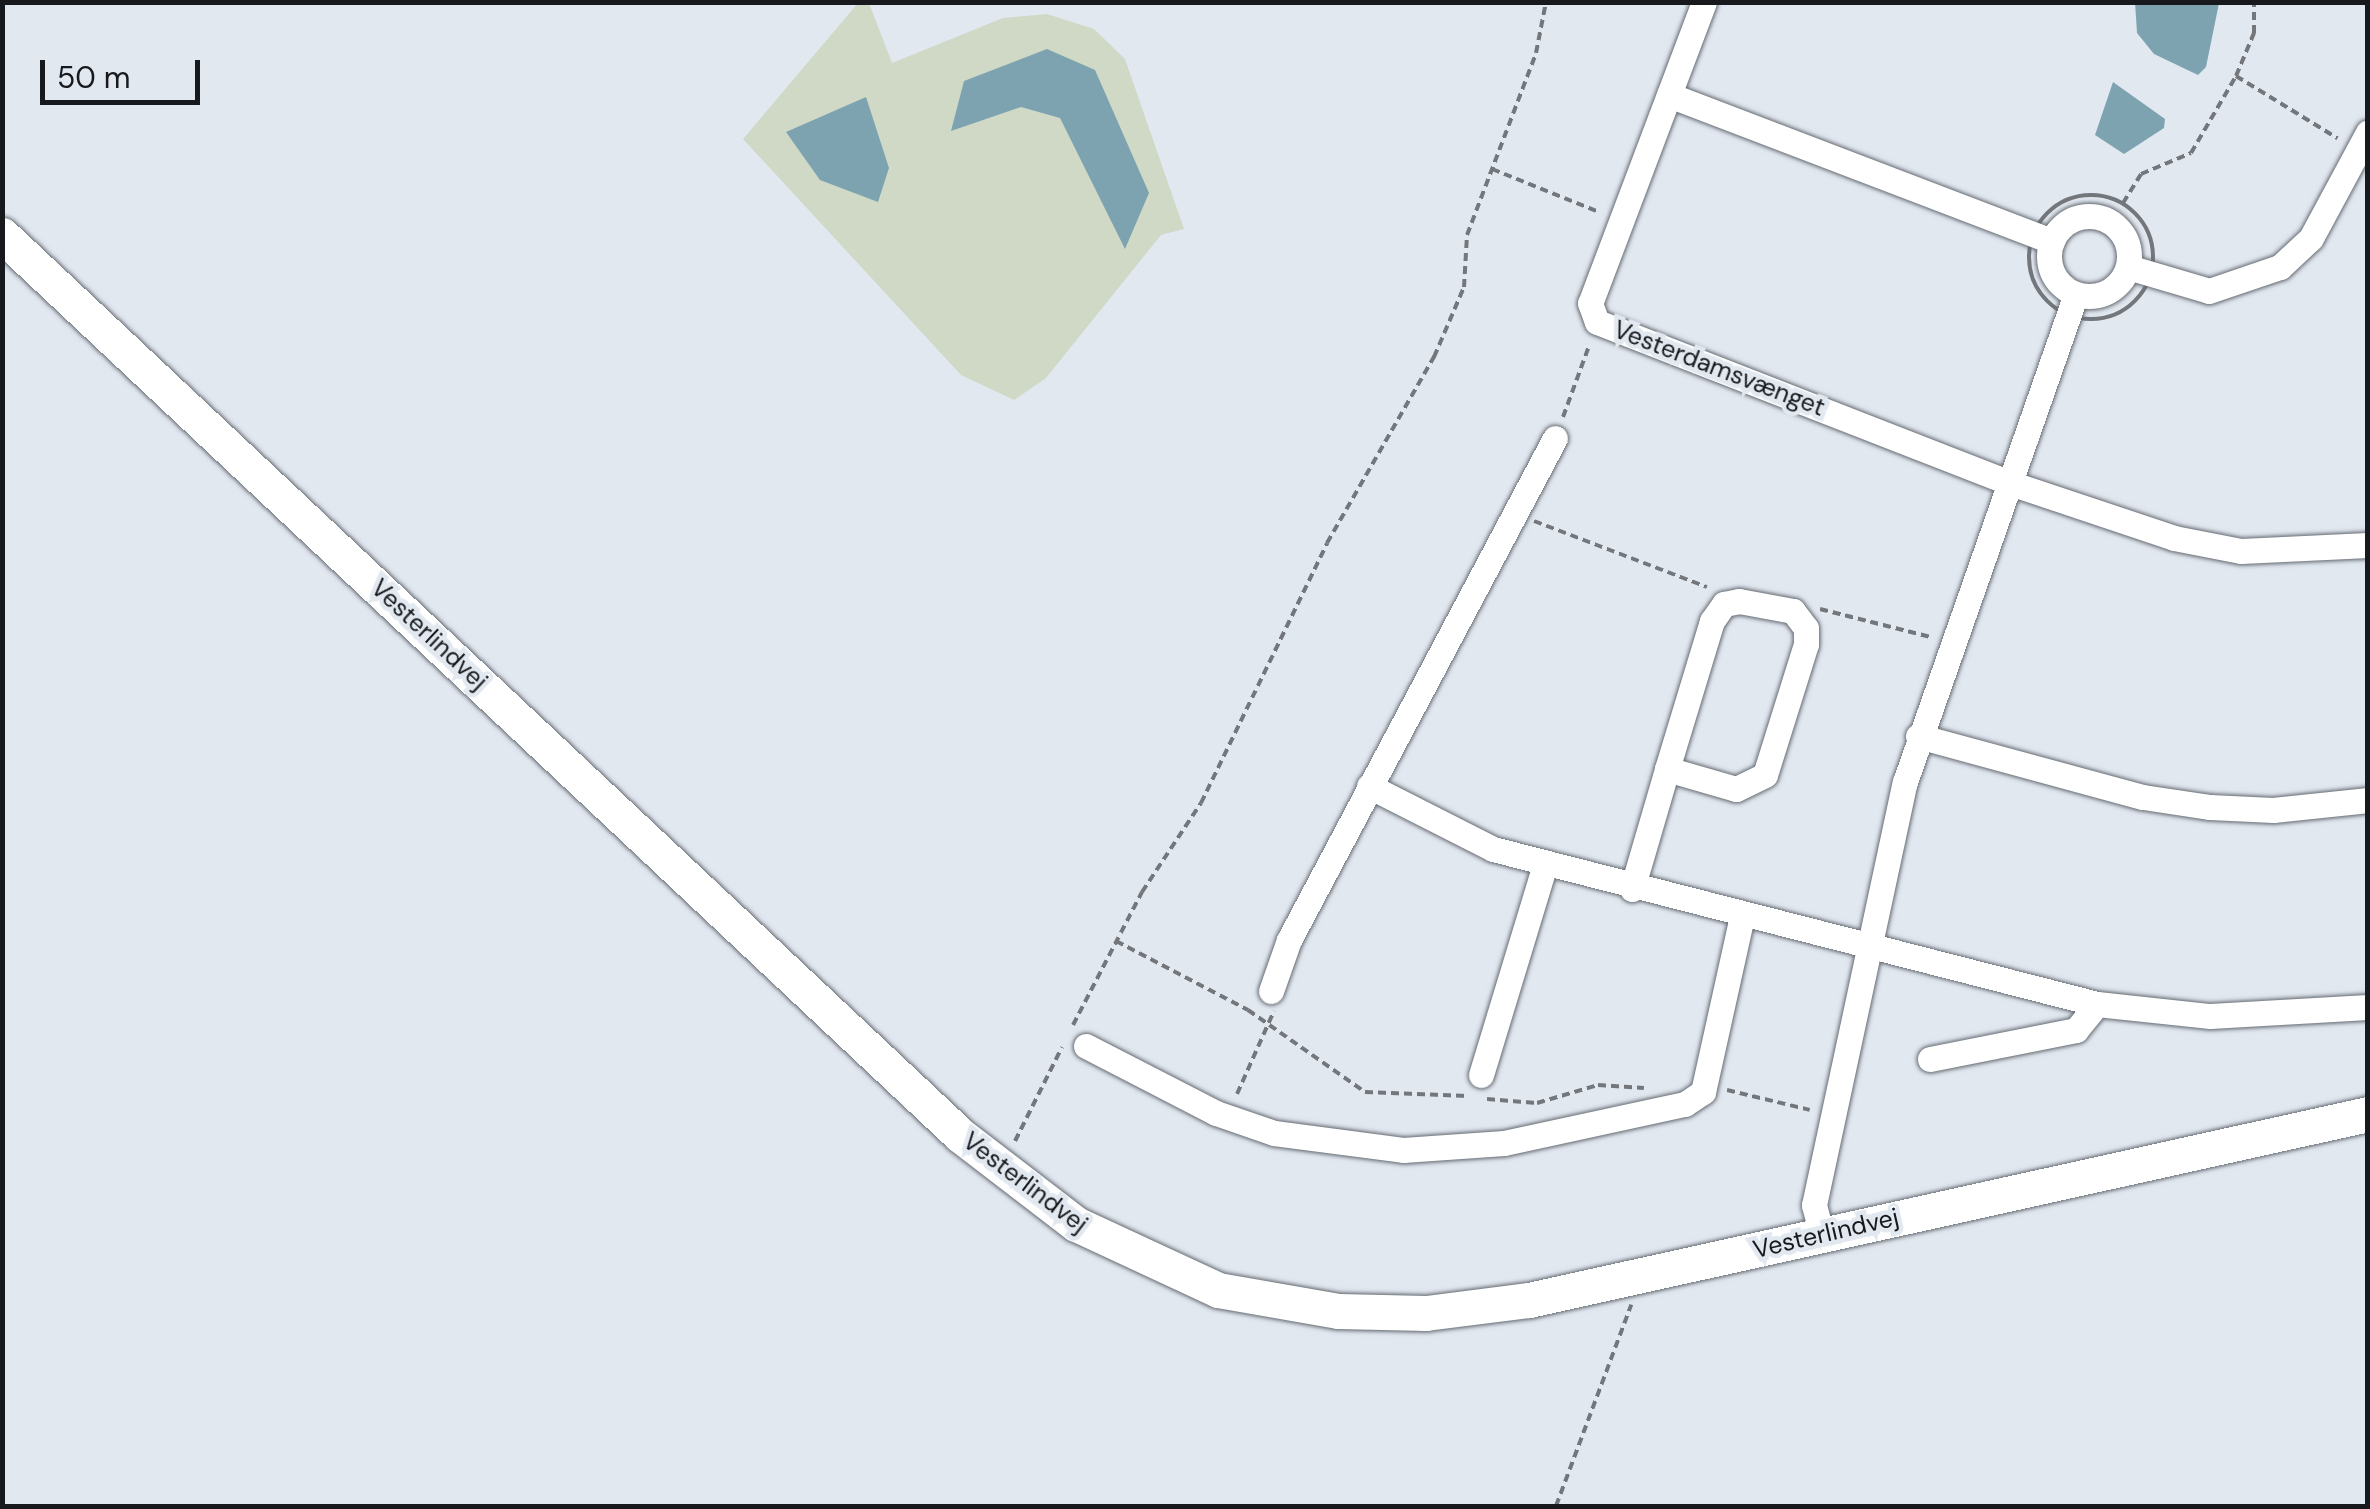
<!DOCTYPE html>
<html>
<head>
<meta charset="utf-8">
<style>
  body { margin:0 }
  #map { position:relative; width:2370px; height:1509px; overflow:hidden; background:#e2e8f0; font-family:"DM Sans",sans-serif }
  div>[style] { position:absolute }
  .green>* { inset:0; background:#cfd9c6 }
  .water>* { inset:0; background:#7da3b0 }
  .path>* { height:4px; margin-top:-2px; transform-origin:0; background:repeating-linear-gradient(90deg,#73777c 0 8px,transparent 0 13px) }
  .path>.ring { margin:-2px; padding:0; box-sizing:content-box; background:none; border:4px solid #73777c; border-radius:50% }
  .roads { filter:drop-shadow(0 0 2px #656b72) drop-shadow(0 0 2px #656b72) }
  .street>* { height:25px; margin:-12.5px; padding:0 12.5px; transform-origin:12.5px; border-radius:12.5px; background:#fff }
  .street>.ring { margin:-12.5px; padding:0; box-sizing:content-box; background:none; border:25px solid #fff; border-radius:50% }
  .secondary>* { height:35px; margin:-17.5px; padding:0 17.5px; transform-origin:17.5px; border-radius:17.5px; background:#fff }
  span { translate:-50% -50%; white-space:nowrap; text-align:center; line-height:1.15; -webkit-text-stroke:9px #e2e8f0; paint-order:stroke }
  .street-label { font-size:25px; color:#17191d }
  .frame { position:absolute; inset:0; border:5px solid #17191d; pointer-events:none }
  .scale { position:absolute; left:40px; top:60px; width:160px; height:45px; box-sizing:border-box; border:5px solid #17191d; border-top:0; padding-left:12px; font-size:30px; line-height:35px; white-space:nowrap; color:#17191d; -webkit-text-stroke:8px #e2e8f0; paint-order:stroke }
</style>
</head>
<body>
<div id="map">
  <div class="green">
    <i style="clip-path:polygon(858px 3px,869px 3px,892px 63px,1003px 18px,1047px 14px,1094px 29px,1125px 59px,1184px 229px,1161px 235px,1046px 378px,1014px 400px,961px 375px,743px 139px)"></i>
  </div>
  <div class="water">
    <i style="clip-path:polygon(2135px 2px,2219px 3px,2206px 67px,2198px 75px,2154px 54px,2137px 33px)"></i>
    <i style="clip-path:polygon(1047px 49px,1095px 70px,1149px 193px,1125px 249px,1060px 118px,1021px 107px,951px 131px,964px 81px)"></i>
    <i style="clip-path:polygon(2113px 82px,2165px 119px,2164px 128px,2124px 154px,2095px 135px)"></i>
    <i style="clip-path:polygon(866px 97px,889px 168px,878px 202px,820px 180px,786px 132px)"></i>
  </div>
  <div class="path">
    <i style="left:2236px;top:76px;width:119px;rotate:31.5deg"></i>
    <i style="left:1492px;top:169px;width:115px;rotate:21.9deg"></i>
    <i class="ring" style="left:2029px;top:195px;width:120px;height:120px"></i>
    <i style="left:2123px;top:203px;width:34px;rotate:-58deg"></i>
    <i style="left:2141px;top:174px;width:54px;rotate:-22.8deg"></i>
    <i style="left:2191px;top:153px;width:89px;rotate:-59.7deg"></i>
    <i style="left:2236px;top:76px;width:47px;rotate:-67.3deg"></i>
    <i style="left:2254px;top:33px;width:31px;rotate:-90deg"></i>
    <i style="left:1563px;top:417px;width:76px;rotate:-69.9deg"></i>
    <i style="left:1534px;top:521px;width:185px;rotate:20.9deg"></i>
    <i style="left:1820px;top:609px;width:114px;rotate:14.2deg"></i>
    <i style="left:1116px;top:941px;width:149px;rotate:27.6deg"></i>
    <i style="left:1248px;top:1010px;width:143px;rotate:35deg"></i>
    <i style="left:1365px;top:1092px;width:103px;rotate:2.2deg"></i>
    <i style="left:1073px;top:1025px;width:150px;rotate:-62.6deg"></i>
    <i style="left:1142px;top:892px;width:107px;rotate:-56.5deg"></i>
    <i style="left:1201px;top:803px;width:289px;rotate:-64.1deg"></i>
    <i style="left:1327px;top:543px;width:215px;rotate:-60.1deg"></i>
    <i style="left:1434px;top:357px;width:76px;rotate:-66.8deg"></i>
    <i style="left:1464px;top:287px;width:52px;rotate:-86.7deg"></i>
    <i style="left:1467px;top:235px;width:195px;rotate:-69.2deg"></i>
    <i style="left:1536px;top:53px;width:52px;rotate:-78.9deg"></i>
    <i style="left:1727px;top:1090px;width:85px;rotate:13.5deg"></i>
    <i style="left:1237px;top:1094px;width:91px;rotate:-66deg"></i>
    <i style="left:1487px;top:1099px;width:50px;rotate:4.6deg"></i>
    <i style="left:1537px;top:1103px;width:64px;rotate:-16.4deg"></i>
    <i style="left:1598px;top:1085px;width:46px;rotate:3.7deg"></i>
    <i style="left:1015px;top:1141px;width:105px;rotate:-63.4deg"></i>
    <i style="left:1556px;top:1506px;width:215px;rotate:-69.5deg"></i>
  </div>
  <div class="roads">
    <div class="street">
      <i style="left:1704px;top:2px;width:322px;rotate:110.7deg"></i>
      <i style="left:1590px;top:303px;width:20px;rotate:70deg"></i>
      <i style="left:1597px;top:322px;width:443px;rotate:21.3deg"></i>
      <i style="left:2010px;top:483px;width:173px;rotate:18.5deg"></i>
      <i style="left:2174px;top:538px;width:68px;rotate:11deg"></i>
      <i style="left:2241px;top:551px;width:127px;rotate:-2.7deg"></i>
      <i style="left:1669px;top:95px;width:410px;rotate:20.9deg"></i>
      <i class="ring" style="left:2049px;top:216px;width:55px;height:55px"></i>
      <i style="left:2128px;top:267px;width:84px;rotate:16.5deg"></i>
      <i style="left:2209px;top:291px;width:75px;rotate:-18.7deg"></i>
      <i style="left:2280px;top:267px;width:42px;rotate:-43.1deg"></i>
      <i style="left:2311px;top:238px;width:120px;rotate:-61.7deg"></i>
      <i style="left:1918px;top:736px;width:233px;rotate:15.2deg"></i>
      <i style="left:2143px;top:797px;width:68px;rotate:8.5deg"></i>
      <i style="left:2210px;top:807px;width:63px;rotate:2.7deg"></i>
      <i style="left:2273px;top:810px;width:96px;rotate:-6deg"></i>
      <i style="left:1369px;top:786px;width:139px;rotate:26.9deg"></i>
      <i style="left:1493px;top:849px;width:624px;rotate:14.39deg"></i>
      <i style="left:2097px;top:1004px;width:114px;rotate:6.1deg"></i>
      <i style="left:2210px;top:1016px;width:158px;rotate:-3.3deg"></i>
      <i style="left:1632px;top:889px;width:125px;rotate:-73.7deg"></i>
      <i style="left:1667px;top:769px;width:155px;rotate:-73.1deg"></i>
      <i style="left:1712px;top:621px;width:21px;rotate:-55deg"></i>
      <i style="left:1724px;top:604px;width:15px;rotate:-11deg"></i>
      <i style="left:1739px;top:601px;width:55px;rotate:10.5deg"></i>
      <i style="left:1793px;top:611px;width:21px;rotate:53deg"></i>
      <i style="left:1806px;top:628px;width:16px;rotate:90deg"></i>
      <i style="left:1806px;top:644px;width:137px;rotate:107.4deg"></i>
      <i style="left:1765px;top:775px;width:32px;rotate:154deg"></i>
      <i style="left:1736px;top:789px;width:72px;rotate:-163.8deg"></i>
      <i style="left:1271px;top:991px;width:54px;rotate:-70.6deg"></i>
      <i style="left:1289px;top:940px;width:568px;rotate:-62.08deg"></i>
      <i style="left:1086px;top:1046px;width:146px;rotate:27.3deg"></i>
      <i style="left:1216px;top:1113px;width:61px;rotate:19deg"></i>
      <i style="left:1274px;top:1133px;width:130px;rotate:7.5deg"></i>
      <i style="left:1403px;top:1150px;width:101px;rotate:-4deg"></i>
      <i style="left:1504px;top:1143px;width:185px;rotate:-12.2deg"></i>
      <i style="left:1685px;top:1104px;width:22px;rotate:-34deg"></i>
      <i style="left:1703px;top:1092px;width:180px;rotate:-77.5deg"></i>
      <i style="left:1930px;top:1059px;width:149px;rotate:-11.2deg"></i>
      <i style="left:2076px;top:1030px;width:33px;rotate:-51deg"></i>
      <i style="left:1481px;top:1075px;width:220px;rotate:-73.1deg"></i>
      <i style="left:1822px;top:1235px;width:31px;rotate:-105deg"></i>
      <i style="left:1814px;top:1205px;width:433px;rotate:-77.9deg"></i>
      <i style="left:1905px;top:782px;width:517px;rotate:-70.69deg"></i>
    </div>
    <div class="secondary">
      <i style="left:2px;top:235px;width:1314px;rotate:43.21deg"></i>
      <i style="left:960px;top:1135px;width:146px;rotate:37.5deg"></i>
      <i style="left:1076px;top:1224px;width:157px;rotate:24.9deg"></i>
      <i style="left:1218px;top:1290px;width:122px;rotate:9.9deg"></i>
      <i style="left:1338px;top:1311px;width:88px;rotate:1.3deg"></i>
      <i style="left:1426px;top:1313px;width:104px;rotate:-7.2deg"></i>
      <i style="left:1529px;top:1300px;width:859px;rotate:-12.5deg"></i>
    </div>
  </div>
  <div class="street-label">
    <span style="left:1719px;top:369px;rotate:21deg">Vesterdamsvænget</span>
    <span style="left:429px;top:635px;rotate:43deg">Vesterlindvej</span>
    <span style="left:1025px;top:1183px;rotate:37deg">Vesterlindvej</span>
    <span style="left:1826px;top:1234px;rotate:-13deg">Vesterlindvej</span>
  </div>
  <div class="frame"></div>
  <div class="scale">50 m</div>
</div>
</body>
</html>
